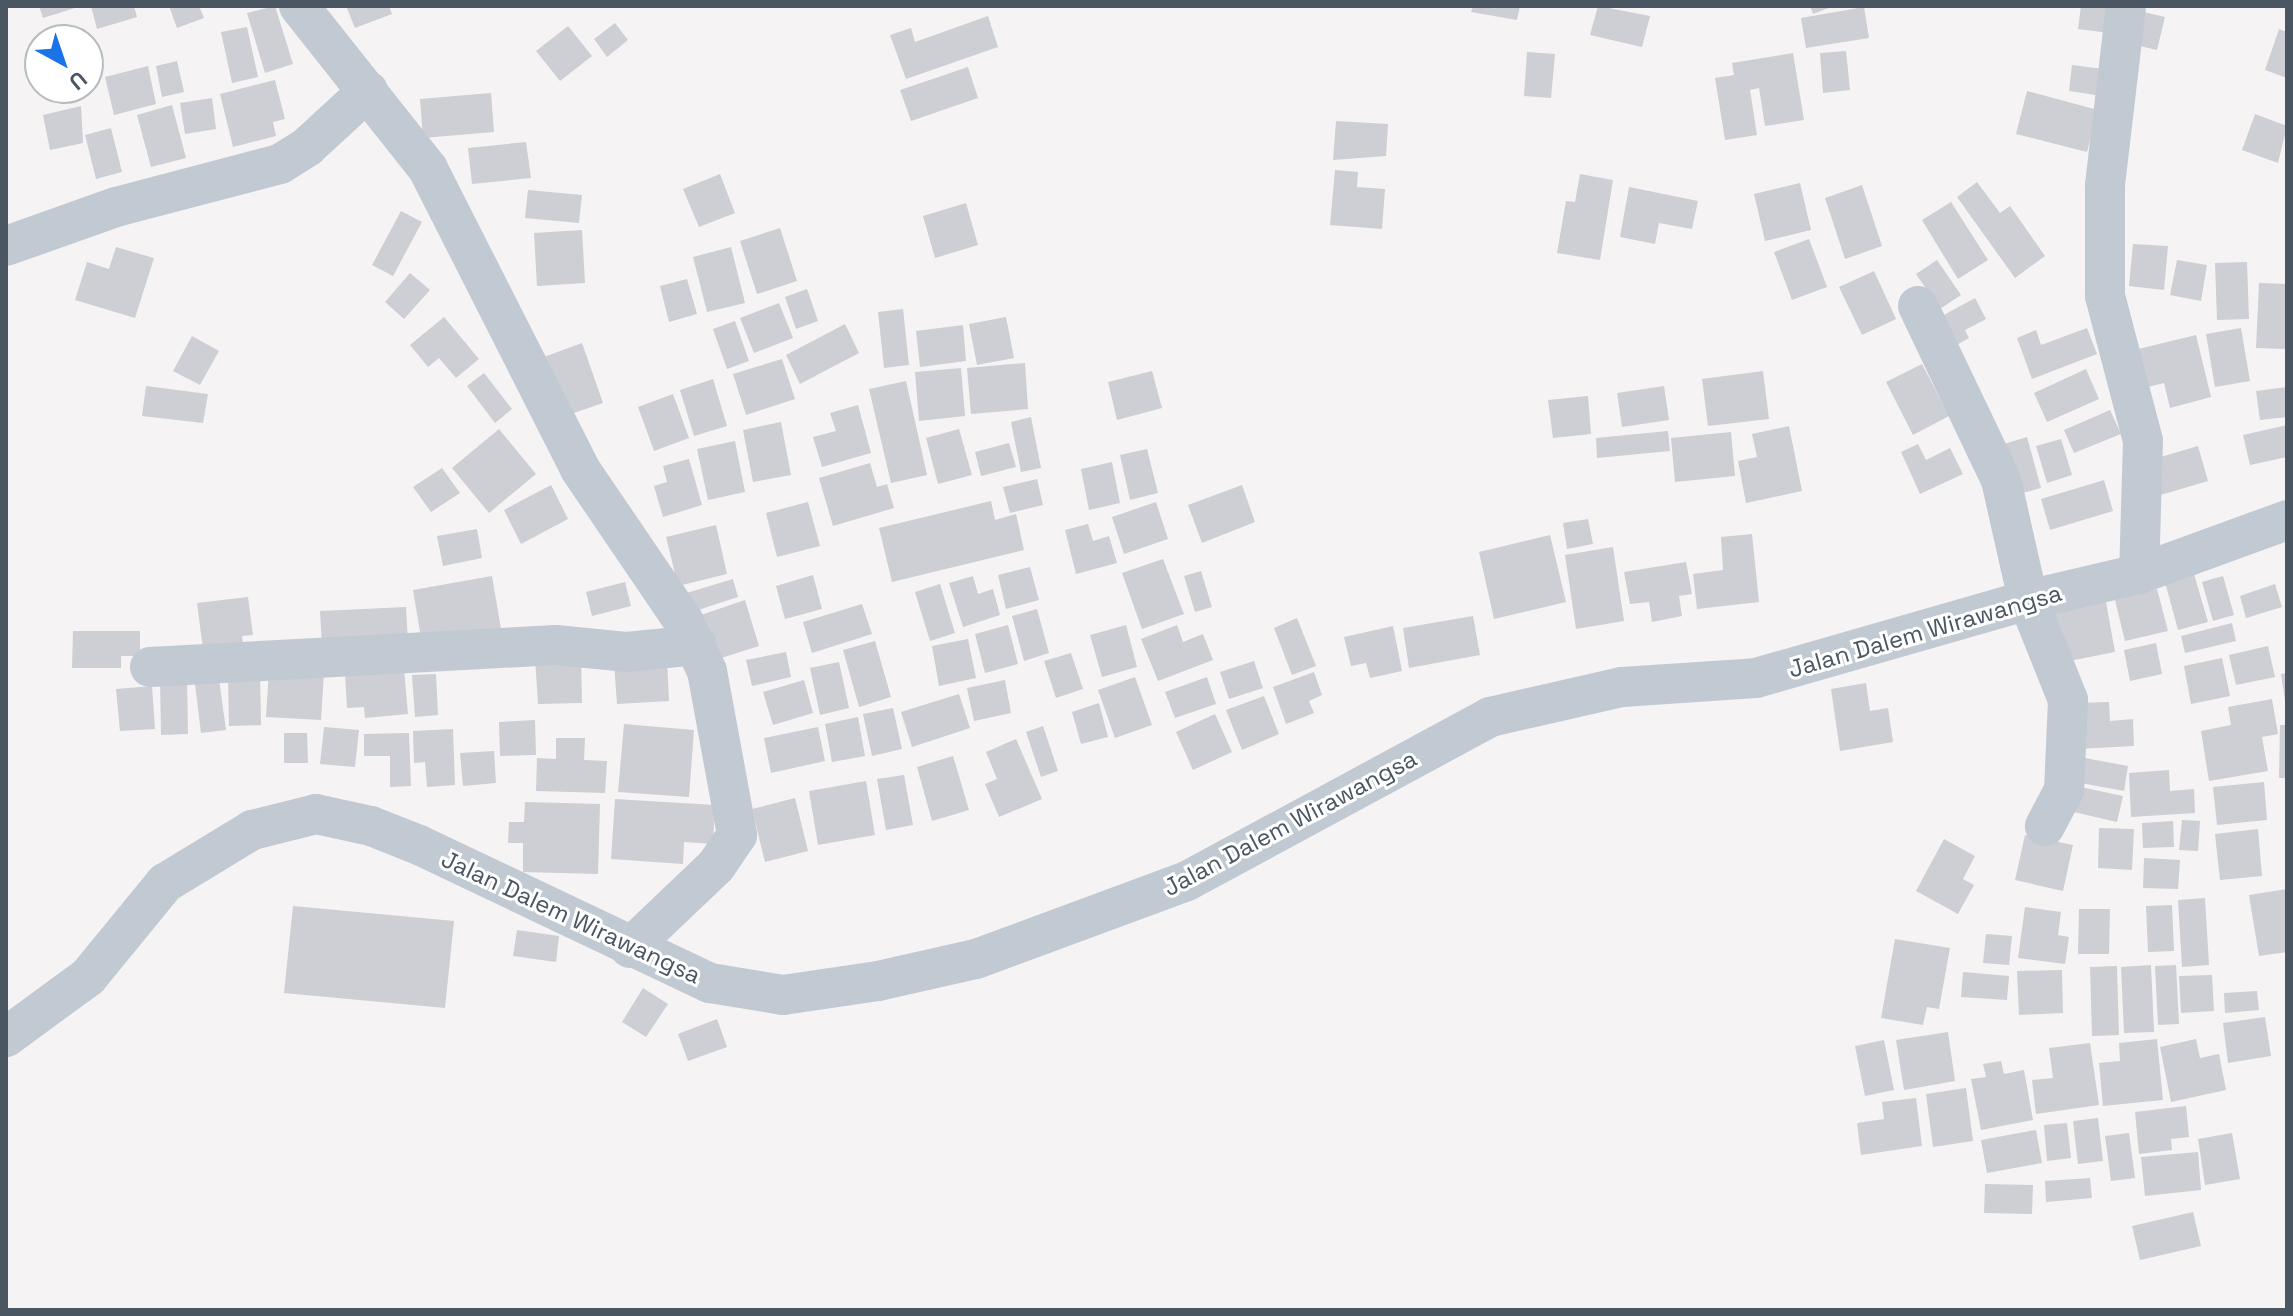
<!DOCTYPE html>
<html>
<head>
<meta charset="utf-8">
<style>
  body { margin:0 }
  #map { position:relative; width:2293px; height:1316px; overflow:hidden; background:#f5f3f3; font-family:"Space Grotesk",sans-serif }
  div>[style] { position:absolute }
  .building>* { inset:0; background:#cdcfd5 }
  .minor>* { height:40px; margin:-20px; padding:0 20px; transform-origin:20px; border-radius:20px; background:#c1cad2 }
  span { translate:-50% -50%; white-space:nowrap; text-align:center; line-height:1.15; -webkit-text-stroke:6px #fff; paint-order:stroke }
  .street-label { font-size:24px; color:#4a5661 }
  .frame { position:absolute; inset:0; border:8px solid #4a5661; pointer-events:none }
  .north { position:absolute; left:24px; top:24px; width:80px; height:80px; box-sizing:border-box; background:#fff; border:2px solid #b7bbc0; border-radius:50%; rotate:140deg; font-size:22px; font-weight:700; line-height:32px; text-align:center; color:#4a5661 }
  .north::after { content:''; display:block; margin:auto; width:28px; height:36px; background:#1a73e8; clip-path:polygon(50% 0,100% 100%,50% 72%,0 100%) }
</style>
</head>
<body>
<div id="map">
  <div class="building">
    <i style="clip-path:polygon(39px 6px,78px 6px,78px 7px,43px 18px)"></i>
    <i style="clip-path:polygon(91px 6px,134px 6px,137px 17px,97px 29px)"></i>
    <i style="clip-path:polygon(169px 6px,199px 6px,204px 18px,177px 28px)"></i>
    <i style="clip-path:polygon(275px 6px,293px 64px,265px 73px,247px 13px)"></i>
    <i style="clip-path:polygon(346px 6px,389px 6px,392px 14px,355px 28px)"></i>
    <i style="clip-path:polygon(1473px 6px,1520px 6px,1517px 20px,1471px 12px)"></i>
    <i style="clip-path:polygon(1598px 6px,1650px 16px,1642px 47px,1590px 35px)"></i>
    <i style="clip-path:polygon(1810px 6px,1834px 6px,1813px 14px)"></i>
    <i style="clip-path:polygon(2081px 6px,2121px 6px,2117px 34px,2078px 29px)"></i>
    <i style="clip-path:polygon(1864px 7px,1869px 38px,1806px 48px,1801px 18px)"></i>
    <i style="clip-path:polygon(2135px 10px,2165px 17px,2157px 50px,2127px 43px)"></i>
    <i style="clip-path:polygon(988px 16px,998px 47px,906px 79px,890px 35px,911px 28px,915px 42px)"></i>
    <i style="clip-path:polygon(615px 23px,628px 40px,607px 57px,594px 39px)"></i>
    <i style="clip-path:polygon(568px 26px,592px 56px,560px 81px,536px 51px)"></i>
    <i style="clip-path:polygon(247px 27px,258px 77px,232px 83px,221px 32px)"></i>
    <i style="clip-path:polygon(2279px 29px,2287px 32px,2287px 78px,2265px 70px)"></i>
    <i style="clip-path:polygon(88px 42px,98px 87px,88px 88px)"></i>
    <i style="clip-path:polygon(1846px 51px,1850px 90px,1823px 93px,1820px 53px)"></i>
    <i style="clip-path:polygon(1527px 52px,1555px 54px,1551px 98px,1524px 96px)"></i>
    <i style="clip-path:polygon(1793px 53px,1804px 120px,1765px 126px,1759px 88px,1750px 90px,1757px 135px,1725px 140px,1715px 78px,1734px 75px,1732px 63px)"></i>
    <i style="clip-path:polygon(177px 61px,184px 92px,162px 97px,156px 66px)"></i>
    <i style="clip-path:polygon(2072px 65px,2112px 70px,2109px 97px,2069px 91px)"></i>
    <i style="clip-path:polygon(148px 66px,156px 104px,114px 115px,105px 77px)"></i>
    <i style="clip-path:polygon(968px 67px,978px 98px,911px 121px,900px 90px)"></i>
    <i style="clip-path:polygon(275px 80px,285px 119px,273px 122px,276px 136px,233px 147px,220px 94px)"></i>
    <i style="clip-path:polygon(2027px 91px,2098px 110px,2087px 152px,2016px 134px)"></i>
    <i style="clip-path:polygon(491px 93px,494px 132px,423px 138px,420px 99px)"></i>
    <i style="clip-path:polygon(212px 98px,216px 129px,185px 134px,180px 103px)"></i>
    <i style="clip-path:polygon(172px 105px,186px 158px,151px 167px,137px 115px)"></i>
    <i style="clip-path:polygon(81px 106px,83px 143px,50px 150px,43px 115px)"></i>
    <i style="clip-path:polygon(2255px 114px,2287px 126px,2278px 163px,2242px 150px)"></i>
    <i style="clip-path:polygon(1336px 121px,1388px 124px,1386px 156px,1333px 160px)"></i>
    <i style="clip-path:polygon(111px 128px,122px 172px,96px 179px,85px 135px)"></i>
    <i style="clip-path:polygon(526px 142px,531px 178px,472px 184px,468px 148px)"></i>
    <i style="clip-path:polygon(1335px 170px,1358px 172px,1357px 187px,1385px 189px,1382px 229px,1330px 225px)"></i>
    <i style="clip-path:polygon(720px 174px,735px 213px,699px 227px,683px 189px)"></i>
    <i style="clip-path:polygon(1580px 174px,1613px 180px,1600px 260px,1557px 253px,1566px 201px,1575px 202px)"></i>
    <i style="clip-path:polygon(1977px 182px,2000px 213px,2010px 206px,2045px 256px,2015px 278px,1957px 197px)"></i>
    <i style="clip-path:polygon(1800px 183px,1811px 230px,1765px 241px,1754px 194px)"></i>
    <i style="clip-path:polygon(1862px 185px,1882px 246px,1845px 259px,1825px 198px)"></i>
    <i style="clip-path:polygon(1629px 187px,1698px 201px,1692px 229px,1659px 223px,1655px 244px,1620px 237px)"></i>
    <i style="clip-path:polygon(528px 190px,582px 195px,579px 223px,525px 218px)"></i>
    <i style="clip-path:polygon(1951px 202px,1988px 260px,1958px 279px,1922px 220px)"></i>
    <i style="clip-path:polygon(966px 203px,978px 245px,935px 258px,923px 216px)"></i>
    <i style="clip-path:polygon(401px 211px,422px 222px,393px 276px,372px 265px)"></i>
    <i style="clip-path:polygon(780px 228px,797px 281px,757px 294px,740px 241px)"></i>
    <i style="clip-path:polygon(582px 230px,585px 283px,537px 286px,534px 233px)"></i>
    <i style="clip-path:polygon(1809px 239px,1827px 287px,1792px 300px,1774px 252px)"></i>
    <i style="clip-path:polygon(2133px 244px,2168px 246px,2164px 290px,2129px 286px)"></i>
    <i style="clip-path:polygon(116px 247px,154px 258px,135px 318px,75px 300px,87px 262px,109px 269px)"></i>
    <i style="clip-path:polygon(731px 247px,745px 303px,707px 312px,693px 257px)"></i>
    <i style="clip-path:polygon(1937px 260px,1961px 295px,1940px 309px,1916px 274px)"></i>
    <i style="clip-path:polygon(2177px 260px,2207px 265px,2201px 301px,2170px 295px)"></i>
    <i style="clip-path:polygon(2247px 262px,2249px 319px,2217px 320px,2215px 263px)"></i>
    <i style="clip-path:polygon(1874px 271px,1896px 319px,1862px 335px,1839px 287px)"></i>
    <i style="clip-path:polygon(410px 273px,430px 290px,404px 319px,385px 302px)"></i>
    <i style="clip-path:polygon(687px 279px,697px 314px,669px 322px,660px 286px)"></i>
    <i style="clip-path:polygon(2259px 283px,2287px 284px,2285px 349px,2256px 348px)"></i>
    <i style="clip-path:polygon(807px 289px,818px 321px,796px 329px,785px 297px)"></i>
    <i style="clip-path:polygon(1975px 298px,1986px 319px,1965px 330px,1969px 338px,1946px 351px,1931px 322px)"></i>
    <i style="clip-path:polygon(779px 303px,793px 338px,754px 353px,740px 318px)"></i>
    <i style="clip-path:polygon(903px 309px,909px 365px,884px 368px,878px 312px)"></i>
    <i style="clip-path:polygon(444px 317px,479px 359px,456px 378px,439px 358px,428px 367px,410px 345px)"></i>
    <i style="clip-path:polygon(1006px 317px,1014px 358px,977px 365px,969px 324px)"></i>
    <i style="clip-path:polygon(735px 321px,749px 361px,727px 369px,713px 329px)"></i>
    <i style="clip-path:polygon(845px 324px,859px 353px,800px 384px,786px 355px)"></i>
    <i style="clip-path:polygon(963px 325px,966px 361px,920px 367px,916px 331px)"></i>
    <i style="clip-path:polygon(2087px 328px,2097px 354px,2032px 379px,2017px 338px,2036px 330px,2041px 345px)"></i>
    <i style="clip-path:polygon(2241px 328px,2250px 381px,2215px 387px,2206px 334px)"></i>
    <i style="clip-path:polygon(2196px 335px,2211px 397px,2170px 408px,2164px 383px,2135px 390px,2126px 352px)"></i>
    <i style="clip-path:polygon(192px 336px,219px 351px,200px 385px,173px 371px)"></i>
    <i style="clip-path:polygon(582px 343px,603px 403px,565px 416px,544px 357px)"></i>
    <i style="clip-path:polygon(782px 359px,795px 399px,746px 415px,733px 374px)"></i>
    <i style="clip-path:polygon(1025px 363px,1028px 409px,971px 414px,967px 368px)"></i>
    <i style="clip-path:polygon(1922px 364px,1949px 416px,1913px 435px,1886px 382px)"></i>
    <i style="clip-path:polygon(961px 368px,965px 416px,919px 421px,915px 372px)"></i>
    <i style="clip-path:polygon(2086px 369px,2099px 399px,2047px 422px,2034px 393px)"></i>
    <i style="clip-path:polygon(1152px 371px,1162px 408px,1117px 420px,1108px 382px)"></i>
    <i style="clip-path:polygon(1763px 371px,1769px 419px,1708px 426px,1702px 379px)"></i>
    <i style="clip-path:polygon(484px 373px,512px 409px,495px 423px,467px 386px)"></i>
    <i style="clip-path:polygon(713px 379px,727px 426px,694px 436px,680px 390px)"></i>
    <i style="clip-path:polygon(906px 381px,927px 475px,891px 483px,869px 389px)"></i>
    <i style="clip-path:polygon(146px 386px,208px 394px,203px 423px,142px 416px)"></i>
    <i style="clip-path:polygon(1664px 386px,1669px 420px,1622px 427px,1617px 393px)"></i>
    <i style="clip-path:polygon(2287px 387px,2287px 417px,2260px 420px,2256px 391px)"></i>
    <i style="clip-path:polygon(673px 394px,689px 438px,654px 451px,638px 407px)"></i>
    <i style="clip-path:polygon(1588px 396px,1591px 434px,1553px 438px,1548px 400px)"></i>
    <i style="clip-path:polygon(858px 405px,871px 453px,822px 467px,813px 437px,836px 431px,830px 413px)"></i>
    <i style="clip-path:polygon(2110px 410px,2121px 434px,2074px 453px,2064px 430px)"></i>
    <i style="clip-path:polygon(1031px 417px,1041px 468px,1021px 472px,1011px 422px)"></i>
    <i style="clip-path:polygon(781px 422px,791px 475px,753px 482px,743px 430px)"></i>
    <i style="clip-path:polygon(2287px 425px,2287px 457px,2250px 465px,2243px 435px)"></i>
    <i style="clip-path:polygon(1789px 426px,1802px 491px,1746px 503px,1738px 461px,1757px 457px,1752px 434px)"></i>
    <i style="clip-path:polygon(499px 429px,536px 474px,489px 513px,452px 468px)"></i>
    <i style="clip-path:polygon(959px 429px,972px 475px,938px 484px,926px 438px)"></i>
    <i style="clip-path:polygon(1668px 431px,1670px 451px,1597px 458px,1596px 438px)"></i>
    <i style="clip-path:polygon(1731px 432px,1735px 476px,1675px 482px,1671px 438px)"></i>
    <i style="clip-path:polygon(2027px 437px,2041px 488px,2015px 495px,2001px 445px)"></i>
    <i style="clip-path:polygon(2061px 439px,2072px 475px,2047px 483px,2036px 446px)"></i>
    <i style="clip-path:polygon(735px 441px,745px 492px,708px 500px,697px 449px)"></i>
    <i style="clip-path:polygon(1009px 443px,1016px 467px,981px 476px,975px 452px)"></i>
    <i style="clip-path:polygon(1918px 444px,1926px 460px,1950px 448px,1963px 474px,1920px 494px,1901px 452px)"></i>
    <i style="clip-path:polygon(2198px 446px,2208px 481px,2157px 496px,2147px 461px)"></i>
    <i style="clip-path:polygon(1147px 449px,1158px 493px,1130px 500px,1120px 455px)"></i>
    <i style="clip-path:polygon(689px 459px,702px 505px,663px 517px,654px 486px,667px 482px,663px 466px)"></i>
    <i style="clip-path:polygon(1112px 462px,1120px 503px,1089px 510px,1081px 469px)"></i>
    <i style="clip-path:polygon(870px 463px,877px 487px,887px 484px,894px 508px,833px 526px,819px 478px)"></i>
    <i style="clip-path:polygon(442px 468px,460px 493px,431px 512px,413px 487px)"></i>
    <i style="clip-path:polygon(1037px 479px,1043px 505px,1010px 513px,1003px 487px)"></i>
    <i style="clip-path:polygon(2104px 480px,2113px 511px,2050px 530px,2041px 499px)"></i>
    <i style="clip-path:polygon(551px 485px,568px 519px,521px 544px,504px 510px)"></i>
    <i style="clip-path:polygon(1242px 485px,1255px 522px,1202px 543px,1188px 505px)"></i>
    <i style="clip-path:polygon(991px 501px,995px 520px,1016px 514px,1024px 550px,892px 582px,879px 528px)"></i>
    <i style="clip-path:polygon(808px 502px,820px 546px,777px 557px,766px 513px)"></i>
    <i style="clip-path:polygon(1156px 502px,1168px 539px,1124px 554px,1112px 517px)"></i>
    <i style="clip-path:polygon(1588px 519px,1593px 544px,1567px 549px,1563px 523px)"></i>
    <i style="clip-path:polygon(1088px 524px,1093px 541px,1109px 536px,1117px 563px,1076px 574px,1065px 530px)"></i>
    <i style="clip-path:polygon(716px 525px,727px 574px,678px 586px,666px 537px)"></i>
    <i style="clip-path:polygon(477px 529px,482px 558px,443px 566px,437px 536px)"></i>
    <i style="clip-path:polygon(1752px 534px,1759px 602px,1697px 609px,1693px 574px,1723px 570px,1721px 537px)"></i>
    <i style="clip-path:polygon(1550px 535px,1566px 602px,1494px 619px,1479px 552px)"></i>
    <i style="clip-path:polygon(1613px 547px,1624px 621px,1576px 629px,1565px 555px)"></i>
    <i style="clip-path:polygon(1163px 559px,1184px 614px,1142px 629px,1122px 573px)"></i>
    <i style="clip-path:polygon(1686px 562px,1692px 594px,1679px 596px,1682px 616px,1652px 622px,1649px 602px,1630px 604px,1624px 572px)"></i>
    <i style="clip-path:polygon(1030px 567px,1039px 600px,1006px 609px,998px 575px)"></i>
    <i style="clip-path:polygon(1201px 571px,1212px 607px,1195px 612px,1184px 576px)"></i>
    <i style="clip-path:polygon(2194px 574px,2208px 622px,2178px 630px,2165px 582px)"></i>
    <i style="clip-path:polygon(813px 575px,822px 609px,785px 619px,776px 586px)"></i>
    <i style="clip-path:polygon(492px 576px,501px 629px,422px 644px,413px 590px)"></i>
    <i style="clip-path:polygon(973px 576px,978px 594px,993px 589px,1000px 615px,963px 627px,949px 583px)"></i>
    <i style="clip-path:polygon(2223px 576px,2234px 615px,2213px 621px,2202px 582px)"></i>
    <i style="clip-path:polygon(733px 579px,738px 597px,689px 613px,683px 594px)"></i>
    <i style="clip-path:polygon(625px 582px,631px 606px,592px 616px,586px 592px)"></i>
    <i style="clip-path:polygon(940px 584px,955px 633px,930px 641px,915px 592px)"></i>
    <i style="clip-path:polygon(2275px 584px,2282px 607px,2246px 618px,2240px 596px)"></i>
    <i style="clip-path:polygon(2157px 589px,2168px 631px,2125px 641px,2115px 600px)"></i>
    <i style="clip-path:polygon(248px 597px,253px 635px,242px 636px,244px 651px,204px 657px,197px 603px)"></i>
    <i style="clip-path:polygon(745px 600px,759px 646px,712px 661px,698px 616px)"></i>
    <i style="clip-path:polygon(2106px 602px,2115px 652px,2064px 662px,2054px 612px)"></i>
    <i style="clip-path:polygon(862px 604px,872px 634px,812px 653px,803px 622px)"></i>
    <i style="clip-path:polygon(406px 607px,408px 642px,322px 646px,320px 611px)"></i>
    <i style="clip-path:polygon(1037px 609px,1049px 653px,1024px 661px,1012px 616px)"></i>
    <i style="clip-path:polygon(1473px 616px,1480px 655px,1409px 668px,1403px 628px)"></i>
    <i style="clip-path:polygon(1297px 618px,1316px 666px,1292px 675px,1274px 628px)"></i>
    <i style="clip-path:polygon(2232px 623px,2236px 641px,2185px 653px,2181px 636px)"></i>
    <i style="clip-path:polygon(1008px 625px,1018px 664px,985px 673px,975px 634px)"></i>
    <i style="clip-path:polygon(1126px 625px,1137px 667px,1102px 677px,1090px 635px)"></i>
    <i style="clip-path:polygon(1177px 625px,1183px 642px,1203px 634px,1213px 660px,1158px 681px,1141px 639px)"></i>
    <i style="clip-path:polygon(1393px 626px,1402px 671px,1370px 678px,1366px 663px,1351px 666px,1344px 637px)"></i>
    <i style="clip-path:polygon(73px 631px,140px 631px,140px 656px,121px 656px,121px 668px,72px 668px)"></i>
    <i style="clip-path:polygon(968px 639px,976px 678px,939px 686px,932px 646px)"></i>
    <i style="clip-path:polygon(875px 641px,891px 697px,859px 707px,843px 650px)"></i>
    <i style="clip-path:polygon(2156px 643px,2162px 674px,2130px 681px,2124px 650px)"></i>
    <i style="clip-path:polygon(2268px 646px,2275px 677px,2236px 685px,2229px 655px)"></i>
    <i style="clip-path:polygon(786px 652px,791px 677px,752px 686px,746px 660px)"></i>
    <i style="clip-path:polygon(1071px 653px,1083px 689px,1056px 698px,1044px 661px)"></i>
    <i style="clip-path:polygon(581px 655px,582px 703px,538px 704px,535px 657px)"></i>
    <i style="clip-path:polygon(2222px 658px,2230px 696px,2191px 704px,2184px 666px)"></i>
    <i style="clip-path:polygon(667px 659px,669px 701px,617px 704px,614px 663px)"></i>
    <i style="clip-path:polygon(1254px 661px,1263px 688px,1229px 699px,1220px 672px)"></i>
    <i style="clip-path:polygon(839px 662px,849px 708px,820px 715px,810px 668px)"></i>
    <i style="clip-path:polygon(404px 669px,408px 714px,365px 718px,364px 707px,347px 708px,345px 673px)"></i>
    <i style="clip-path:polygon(269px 670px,324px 673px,321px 720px,266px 717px)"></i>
    <i style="clip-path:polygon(218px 672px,226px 730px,201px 733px,194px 676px)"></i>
    <i style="clip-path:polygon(260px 672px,261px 725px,229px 726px,228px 673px)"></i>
    <i style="clip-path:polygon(1314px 672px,1322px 695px,1309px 701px,1314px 713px,1286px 724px,1273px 687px)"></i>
    <i style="clip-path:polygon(2287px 673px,2287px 701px,2285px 701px,2281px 674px)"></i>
    <i style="clip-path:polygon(436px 674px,438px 715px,415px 717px,412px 675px)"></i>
    <i style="clip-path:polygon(1135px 677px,1152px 725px,1115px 738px,1098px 690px)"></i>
    <i style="clip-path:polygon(1207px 677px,1216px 704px,1175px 718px,1165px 692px)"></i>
    <i style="clip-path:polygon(160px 678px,187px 678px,188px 734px,161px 735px)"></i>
    <i style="clip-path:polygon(804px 680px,813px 713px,773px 725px,763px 692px)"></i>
    <i style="clip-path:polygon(1005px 680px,1011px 713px,974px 721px,967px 688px)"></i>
    <i style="clip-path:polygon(1866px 683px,1870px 711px,1888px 708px,1893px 742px,1840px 751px,1831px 689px)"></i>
    <i style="clip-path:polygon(152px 686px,155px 729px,120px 731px,116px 689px)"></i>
    <i style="clip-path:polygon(959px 694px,970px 728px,912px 747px,901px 712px)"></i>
    <i style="clip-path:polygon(1264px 696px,1279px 734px,1242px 750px,1226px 710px)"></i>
    <i style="clip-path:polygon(2272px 699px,2278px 734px,2262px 737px,2268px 771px,2209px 781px,2201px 731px,2231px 725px,2228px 707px)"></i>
    <i style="clip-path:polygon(2109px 702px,2110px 721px,2133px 719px,2134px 746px,2077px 749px,2074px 703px)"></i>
    <i style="clip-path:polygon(1099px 703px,1108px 737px,1081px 744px,1072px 712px)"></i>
    <i style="clip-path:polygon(893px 708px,902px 749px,872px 756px,863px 714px)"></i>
    <i style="clip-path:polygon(1215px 714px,1232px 752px,1193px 770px,1176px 732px)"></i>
    <i style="clip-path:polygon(858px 717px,865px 756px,832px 762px,825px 724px)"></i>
    <i style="clip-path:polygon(535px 720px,536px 755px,500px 756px,499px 722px)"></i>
    <i style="clip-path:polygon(624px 724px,694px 730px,689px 797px,618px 792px)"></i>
    <i style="clip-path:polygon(2280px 725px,2287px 725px,2287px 778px,2279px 778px)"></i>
    <i style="clip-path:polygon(1043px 726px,1058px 771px,1041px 777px,1026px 732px)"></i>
    <i style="clip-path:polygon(324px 727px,359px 730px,355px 767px,320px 764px)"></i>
    <i style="clip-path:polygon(818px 727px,825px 761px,771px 773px,764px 738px)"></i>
    <i style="clip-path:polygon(453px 729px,455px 785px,427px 787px,425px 762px,414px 763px,413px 731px)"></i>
    <i style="clip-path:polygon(284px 733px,307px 733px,308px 763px,284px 763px)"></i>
    <i style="clip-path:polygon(409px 733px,411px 786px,390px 787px,390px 756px,364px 756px,364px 734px)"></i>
    <i style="clip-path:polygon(556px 738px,585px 738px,584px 760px,607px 761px,605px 793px,536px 791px,537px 758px,556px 759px)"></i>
    <i style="clip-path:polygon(1016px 739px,1042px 799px,999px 817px,985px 784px,997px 779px,986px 752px)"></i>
    <i style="clip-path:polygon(494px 751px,496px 783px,463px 786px,460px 753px)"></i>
    <i style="clip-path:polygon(953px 756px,969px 810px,932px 821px,917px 767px)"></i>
    <i style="clip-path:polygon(2074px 756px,2128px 766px,2124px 791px,2070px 781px)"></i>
    <i style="clip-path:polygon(2169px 770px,2170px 791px,2194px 789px,2195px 813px,2131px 817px,2129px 773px)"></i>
    <i style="clip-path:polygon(904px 775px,913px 825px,886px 830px,877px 779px)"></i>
    <i style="clip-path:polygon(866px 781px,875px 835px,818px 845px,809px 791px)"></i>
    <i style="clip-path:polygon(2264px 782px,2267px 820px,2217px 825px,2213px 787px)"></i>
    <i style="clip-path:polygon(2071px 785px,2123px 796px,2117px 822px,2065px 810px)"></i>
    <i style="clip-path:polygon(795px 798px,808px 851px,765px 862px,752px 809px)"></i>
    <i style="clip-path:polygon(615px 799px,715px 805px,713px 844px,684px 842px,683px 864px,611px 859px)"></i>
    <i style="clip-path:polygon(525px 802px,600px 804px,598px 874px,523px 872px,523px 843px,508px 843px,509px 822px,524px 822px)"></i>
    <i style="clip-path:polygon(2182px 820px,2200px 821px,2198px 851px,2179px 850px)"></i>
    <i style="clip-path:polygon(2173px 821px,2174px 847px,2143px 848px,2142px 823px)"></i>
    <i style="clip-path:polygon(2099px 828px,2134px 829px,2132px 870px,2098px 868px)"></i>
    <i style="clip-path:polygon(2258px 829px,2262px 876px,2220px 880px,2215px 834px)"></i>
    <i style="clip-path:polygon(2025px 835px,2073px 845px,2063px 891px,2015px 880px)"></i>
    <i style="clip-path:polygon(1944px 839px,1975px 856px,1963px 879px,1974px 885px,1958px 914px,1916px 891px)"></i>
    <i style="clip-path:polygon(2144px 858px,2180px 860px,2178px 889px,2143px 888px)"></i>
    <i style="clip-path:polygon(2287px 889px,2287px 952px,2259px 956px,2249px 895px)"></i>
    <i style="clip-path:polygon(2205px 898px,2209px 965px,2182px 967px,2178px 900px)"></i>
    <i style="clip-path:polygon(2172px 905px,2174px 951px,2148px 952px,2146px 906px)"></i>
    <i style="clip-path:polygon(293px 906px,454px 921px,445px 1008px,284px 993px)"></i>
    <i style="clip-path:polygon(2025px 907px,2061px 912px,2058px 935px,2069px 937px,2065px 964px,2018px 958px)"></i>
    <i style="clip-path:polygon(2079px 909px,2110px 909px,2109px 954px,2078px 954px)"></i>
    <i style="clip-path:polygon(517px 930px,559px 936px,556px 962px,513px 956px)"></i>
    <i style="clip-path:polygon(1986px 934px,2012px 936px,2009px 965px,1983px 963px)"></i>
    <i style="clip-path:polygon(1895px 939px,1950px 948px,1939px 1009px,1927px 1007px,1923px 1025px,1881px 1018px)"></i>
    <i style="clip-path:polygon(2151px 965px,2154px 1032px,2124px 1033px,2121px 967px)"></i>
    <i style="clip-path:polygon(2176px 965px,2179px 1024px,2158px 1025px,2155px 966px)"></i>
    <i style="clip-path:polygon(2117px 966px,2119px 1035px,2092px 1036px,2090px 967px)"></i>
    <i style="clip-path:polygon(2062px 970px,2063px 1013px,2019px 1015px,2017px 971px)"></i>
    <i style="clip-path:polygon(1963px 972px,2009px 976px,2007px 1000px,1961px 997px)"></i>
    <i style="clip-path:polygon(2212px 975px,2214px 1011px,2181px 1013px,2179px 976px)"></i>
    <i style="clip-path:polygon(643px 988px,668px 1004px,646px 1037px,622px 1022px)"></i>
    <i style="clip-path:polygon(2257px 991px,2259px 1010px,2225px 1013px,2224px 993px)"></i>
    <i style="clip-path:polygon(2265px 1017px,2271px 1056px,2228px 1063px,2223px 1023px)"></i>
    <i style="clip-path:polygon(717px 1019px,727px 1047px,688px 1061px,678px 1034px)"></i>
    <i style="clip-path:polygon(1948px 1032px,1955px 1081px,1904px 1090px,1896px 1040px)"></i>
    <i style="clip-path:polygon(2157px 1039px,2163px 1100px,2103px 1106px,2099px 1063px,2120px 1061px,2119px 1043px)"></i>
    <i style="clip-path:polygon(2196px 1039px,2200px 1058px,2219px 1054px,2226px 1090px,2171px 1102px,2160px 1047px)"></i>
    <i style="clip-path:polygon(1884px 1040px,1894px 1090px,1865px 1096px,1855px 1046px)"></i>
    <i style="clip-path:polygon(2090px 1043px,2099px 1105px,2036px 1114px,2032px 1080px,2053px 1078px,2049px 1048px)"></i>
    <i style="clip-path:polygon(2001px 1061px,2004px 1074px,2024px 1070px,2033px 1120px,1981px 1130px,1971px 1079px,1986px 1077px,1983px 1064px)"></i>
    <i style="clip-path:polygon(1966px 1088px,1973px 1141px,1933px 1147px,1926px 1094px)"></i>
    <i style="clip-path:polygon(1916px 1098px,1922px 1146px,1861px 1155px,1857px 1123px,1884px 1119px,1882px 1102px)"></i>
    <i style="clip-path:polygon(2186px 1106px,2189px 1137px,2171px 1139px,2172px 1150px,2139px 1154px,2135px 1112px)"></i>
    <i style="clip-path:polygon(2098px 1118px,2103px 1161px,2078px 1164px,2073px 1121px)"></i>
    <i style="clip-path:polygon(2067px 1123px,2071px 1158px,2047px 1161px,2044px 1125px)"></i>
    <i style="clip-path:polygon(2036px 1130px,2042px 1163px,1987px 1173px,1981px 1140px)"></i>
    <i style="clip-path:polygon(2129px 1133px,2135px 1178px,2111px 1181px,2105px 1136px)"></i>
    <i style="clip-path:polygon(2232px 1133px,2240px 1179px,2205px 1185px,2198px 1139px)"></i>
    <i style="clip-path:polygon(2198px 1152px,2201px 1190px,2145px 1196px,2141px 1157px)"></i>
    <i style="clip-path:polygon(2090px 1178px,2092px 1198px,2046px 1202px,2045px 1181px)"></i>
    <i style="clip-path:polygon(1985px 1184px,2033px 1185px,2032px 1214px,1984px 1213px)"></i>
    <i style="clip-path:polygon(2193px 1212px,2201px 1246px,2140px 1260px,2132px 1226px)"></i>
  </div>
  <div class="minor">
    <i style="left:299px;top:6px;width:208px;rotate:51.6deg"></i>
    <i style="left:428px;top:169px;width:336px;rotate:63.1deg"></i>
    <i style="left:580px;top:469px;width:185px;rotate:55.8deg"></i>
    <i style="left:684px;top:622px;width:54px;rotate:64.9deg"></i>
    <i style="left:707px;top:671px;width:167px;rotate:79.6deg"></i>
    <i style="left:737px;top:835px;width:37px;rotate:124deg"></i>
    <i style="left:716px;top:866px;width:119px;rotate:136.4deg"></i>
    <i style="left:2126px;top:6px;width:181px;rotate:96.7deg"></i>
    <i style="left:2105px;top:186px;width:110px;rotate:90deg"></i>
    <i style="left:2105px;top:296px;width:150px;rotate:75.3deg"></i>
    <i style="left:2143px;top:441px;width:133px;rotate:91.7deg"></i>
    <i style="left:6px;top:246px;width:117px;rotate:-19.5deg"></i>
    <i style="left:116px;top:207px;width:170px;rotate:-14.7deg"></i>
    <i style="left:280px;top:164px;width:32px;rotate:-32deg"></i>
    <i style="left:307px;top:147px;width:83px;rotate:-42.6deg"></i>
    <i style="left:1918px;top:306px;width:193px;rotate:64.5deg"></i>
    <i style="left:2001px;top:480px;width:123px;rotate:77.3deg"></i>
    <i style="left:2028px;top:600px;width:108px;rotate:68.2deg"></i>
    <i style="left:2068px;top:700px;width:90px;rotate:92.5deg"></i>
    <i style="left:2064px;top:790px;width:41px;rotate:117.8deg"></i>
    <i style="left:150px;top:667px;width:407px;rotate:-3.1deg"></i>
    <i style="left:556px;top:645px;width:70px;rotate:5.7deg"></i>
    <i style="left:626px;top:652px;width:71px;rotate:-5.6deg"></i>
    <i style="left:6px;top:1037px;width:102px;rotate:-36.2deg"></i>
    <i style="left:88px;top:977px;width:122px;rotate:-50.7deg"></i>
    <i style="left:165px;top:883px;width:102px;rotate:-31.3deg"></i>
    <i style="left:252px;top:830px;width:66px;rotate:-14deg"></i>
    <i style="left:316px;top:814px;width:56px;rotate:12.3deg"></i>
    <i style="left:371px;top:826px;width:52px;rotate:21.6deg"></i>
    <i style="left:419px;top:845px;width:322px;rotate:25.4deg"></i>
    <i style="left:710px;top:983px;width:74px;rotate:9.3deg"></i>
    <i style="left:783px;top:995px;width:96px;rotate:-8.4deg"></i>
    <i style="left:878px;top:981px;width:100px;rotate:-12.7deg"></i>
    <i style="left:976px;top:959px;width:225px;rotate:-20.3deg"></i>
    <i style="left:1187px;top:881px;width:345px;rotate:-28.4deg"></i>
    <i style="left:1490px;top:717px;width:135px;rotate:-12.8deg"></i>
    <i style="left:1622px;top:687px;width:134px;rotate:-3.8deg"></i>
    <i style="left:1756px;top:678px;width:283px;rotate:-16deg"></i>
    <i style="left:2028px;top:600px;width:114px;rotate:-13.2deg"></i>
    <i style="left:2139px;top:574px;width:158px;rotate:-20deg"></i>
  </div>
  <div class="street-label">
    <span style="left:1925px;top:631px;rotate:-16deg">Jalan Dalem Wirawangsa</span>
    <span style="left:1290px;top:823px;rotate:-28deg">Jalan Dalem Wirawangsa</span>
    <span style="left:571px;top:917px;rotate:25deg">Jalan Dalem Wirawangsa</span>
  </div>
  <div class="frame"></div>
  <div class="north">U</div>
</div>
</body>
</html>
